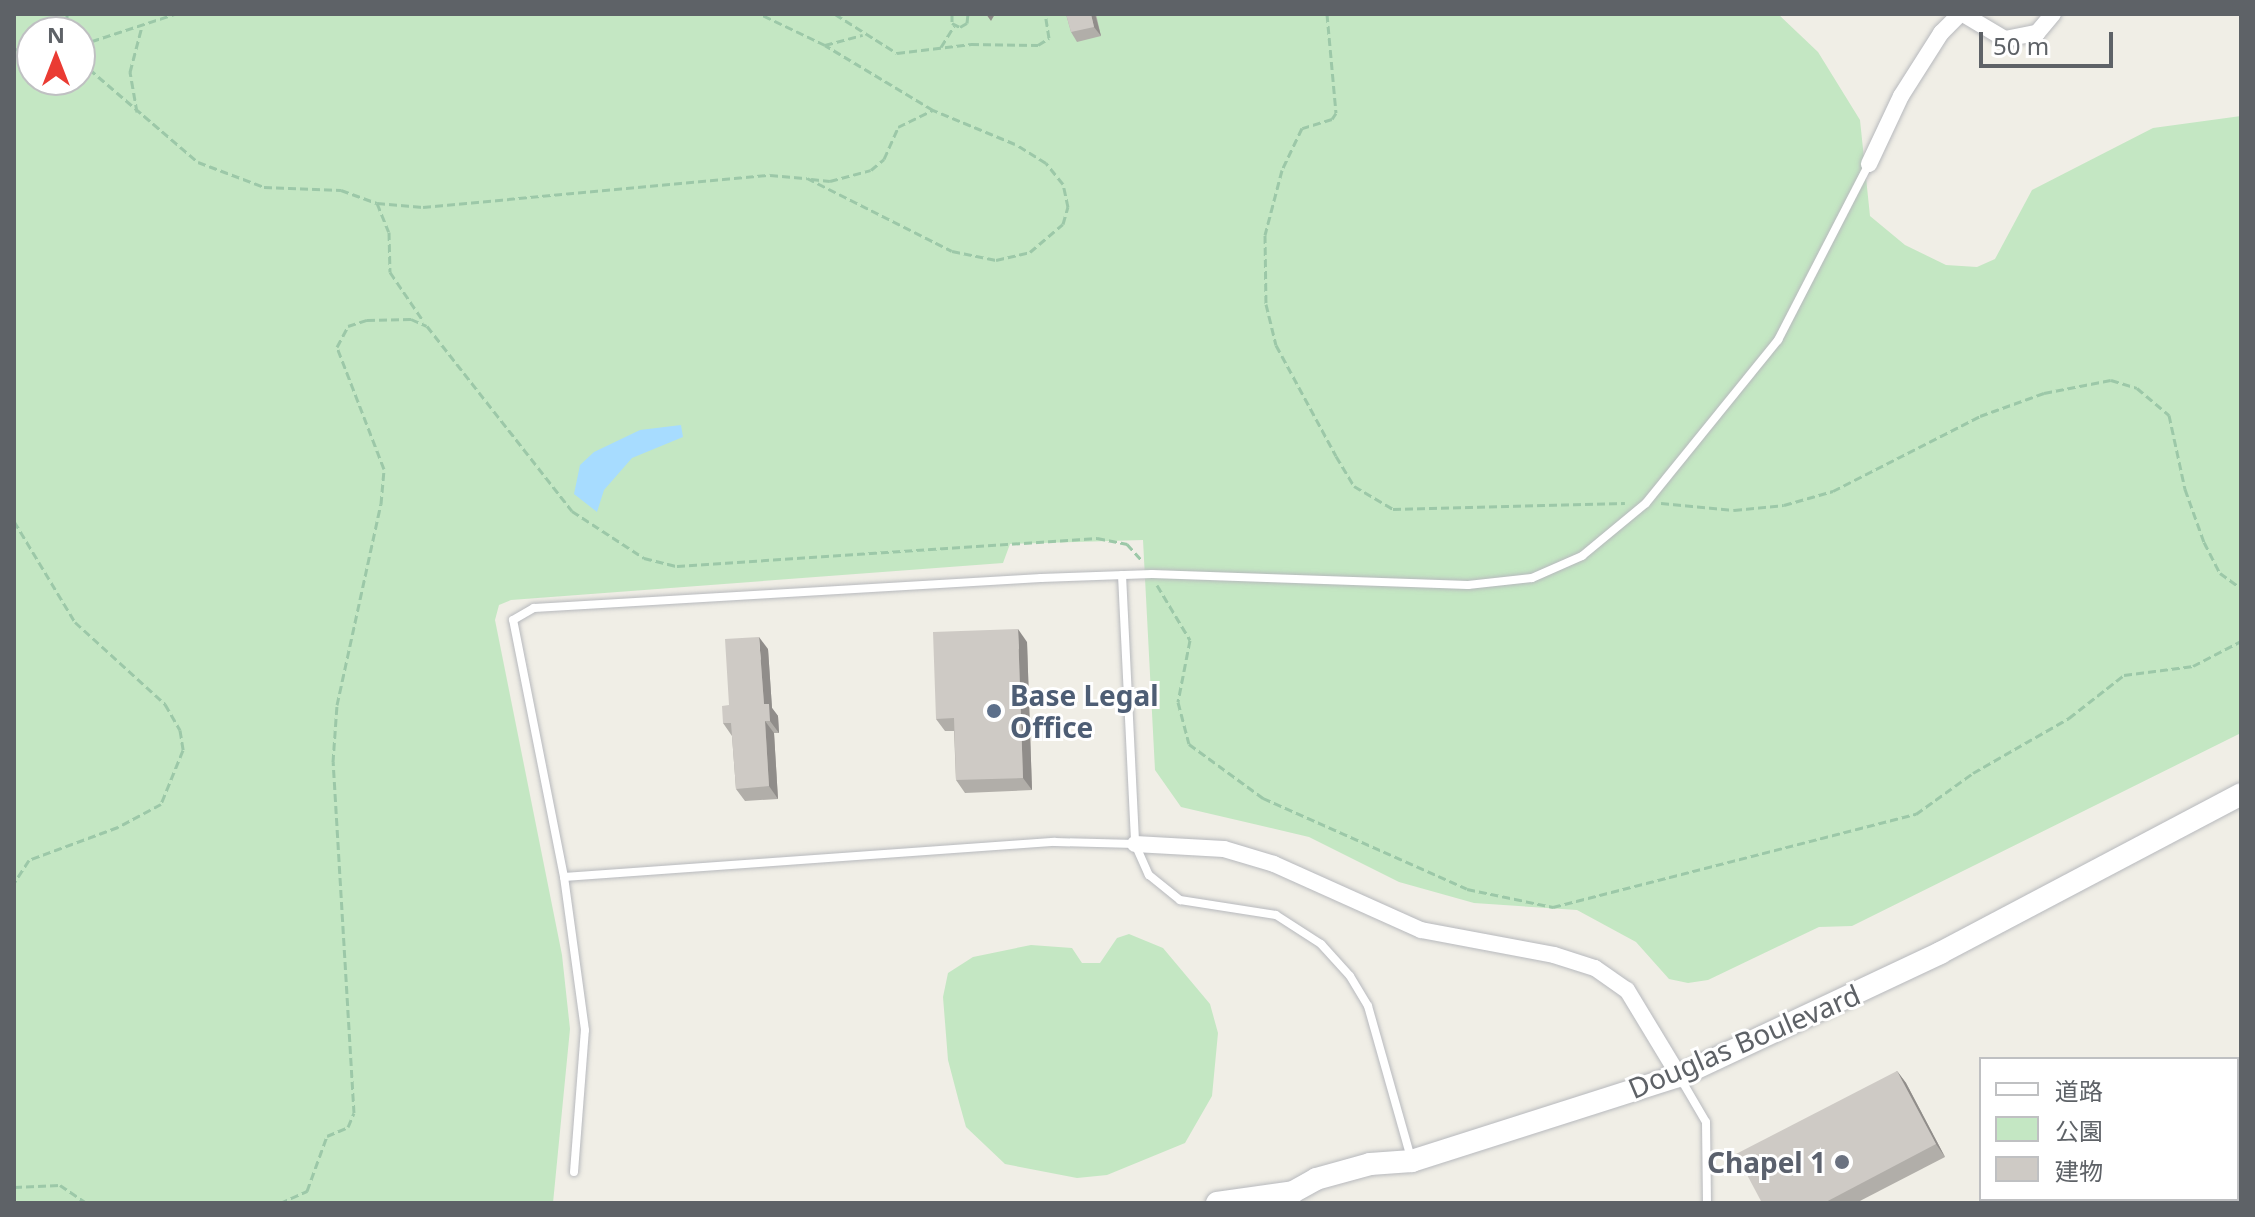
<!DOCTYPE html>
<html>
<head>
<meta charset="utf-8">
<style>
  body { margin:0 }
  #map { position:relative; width:2255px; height:1217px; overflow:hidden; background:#f0eee6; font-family:"Noto Sans","Noto Sans JP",sans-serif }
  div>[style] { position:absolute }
  .green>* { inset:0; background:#c4e7c3 }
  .water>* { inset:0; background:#a7dcff }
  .path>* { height:3px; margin-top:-1.5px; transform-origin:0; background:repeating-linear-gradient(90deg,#9cc8a8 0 8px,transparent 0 12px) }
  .roads { filter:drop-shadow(0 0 2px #b7b9bd) drop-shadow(0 0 2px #b7b9bd) }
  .lane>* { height:8px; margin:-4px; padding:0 4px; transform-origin:4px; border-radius:4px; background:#fff }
  .street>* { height:16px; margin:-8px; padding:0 8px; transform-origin:8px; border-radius:8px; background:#fff }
  .secondary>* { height:22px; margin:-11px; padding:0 11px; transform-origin:11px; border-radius:11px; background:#fff }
  .wall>* { inset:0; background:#b1aea9 }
  .shaded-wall>* { inset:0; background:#908d8a }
  .building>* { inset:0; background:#cecac5 }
  .dots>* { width:22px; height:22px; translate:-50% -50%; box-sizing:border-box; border:4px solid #fff; border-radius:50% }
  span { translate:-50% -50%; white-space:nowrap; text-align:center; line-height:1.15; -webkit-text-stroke:6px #fff; paint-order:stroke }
  .service-label { font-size:28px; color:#4e5e75; font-weight:700 }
  .left { translate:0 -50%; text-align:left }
  .street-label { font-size:28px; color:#5e6267 }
  .worship-label { font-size:28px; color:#5b616d; font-weight:700 }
  .right { translate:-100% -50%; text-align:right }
  .frame { position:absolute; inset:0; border:16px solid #5e6267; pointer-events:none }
  .legend { position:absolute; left:1979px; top:1057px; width:260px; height:144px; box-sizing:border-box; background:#fff; border:2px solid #bfc0c2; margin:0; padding:10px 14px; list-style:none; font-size:24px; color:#5e6267 }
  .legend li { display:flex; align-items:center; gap:16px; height:40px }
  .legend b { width:40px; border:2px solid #bfc0c2 }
  .north { position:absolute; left:16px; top:16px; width:80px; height:80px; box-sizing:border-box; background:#fff; border:2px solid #bfc0c2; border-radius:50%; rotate:0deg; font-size:22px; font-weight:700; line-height:32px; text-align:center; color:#5e6267 }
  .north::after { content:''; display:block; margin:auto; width:28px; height:36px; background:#ea3b33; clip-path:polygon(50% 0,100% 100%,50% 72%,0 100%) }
  .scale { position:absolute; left:1979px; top:32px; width:134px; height:36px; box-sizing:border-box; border:4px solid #5e6267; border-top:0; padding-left:10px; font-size:24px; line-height:28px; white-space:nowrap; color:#5e6267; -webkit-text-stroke:6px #fff; paint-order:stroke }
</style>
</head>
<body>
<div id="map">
  <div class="green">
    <i style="clip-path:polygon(evenodd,14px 14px,1778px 14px,1818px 52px,1860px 120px,1870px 216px,1905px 245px,1946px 265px,1977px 267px,1995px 259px,2032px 190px,2153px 128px,2241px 116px,2241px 733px,1852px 926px,1819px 927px,1708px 980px,1688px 983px,1669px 979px,1636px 942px,1577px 910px,1474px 903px,1399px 882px,1309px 837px,1181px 807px,1155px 770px,1143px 540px,1010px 544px,1003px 563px,511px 600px,499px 605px,495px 620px,562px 955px,570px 1029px,553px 1203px,14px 1203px,14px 14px,32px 32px,80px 32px,80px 80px,32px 80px,32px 32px)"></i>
    <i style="clip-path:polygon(1129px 934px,1163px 948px,1210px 1004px,1218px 1033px,1212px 1096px,1185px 1143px,1107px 1175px,1077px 1178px,1005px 1164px,966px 1127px,959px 1102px,948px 1060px,943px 997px,948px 973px,973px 957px,1031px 945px,1072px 948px,1082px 963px,1100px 963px,1117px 938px)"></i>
  </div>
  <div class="water">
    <i style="clip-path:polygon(681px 425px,683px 437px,632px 458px,604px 490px,597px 512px,574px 494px,580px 465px,594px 452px,640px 430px)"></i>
  </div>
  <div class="path">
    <i style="left:67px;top:14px;width:18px;rotate:90deg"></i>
    <i style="left:835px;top:14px;width:73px;rotate:32.2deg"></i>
    <i style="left:897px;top:53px;width:75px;rotate:-6.9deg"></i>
    <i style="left:971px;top:44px;width:67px;rotate:0.9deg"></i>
    <i style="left:1038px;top:45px;width:13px;rotate:-32deg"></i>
    <i style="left:1049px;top:38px;width:24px;rotate:-99deg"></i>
    <i style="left:952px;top:14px;width:9px;rotate:90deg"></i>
    <i style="left:952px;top:23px;width:9px;rotate:27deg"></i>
    <i style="left:960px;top:27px;width:8px;rotate:-30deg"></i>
    <i style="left:967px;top:23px;width:9px;rotate:-84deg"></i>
    <i style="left:1327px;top:14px;width:99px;rotate:84.8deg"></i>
    <i style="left:1336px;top:113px;width:7px;rotate:124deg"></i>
    <i style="left:1332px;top:119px;width:31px;rotate:163deg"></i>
    <i style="left:1302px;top:128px;width:47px;rotate:115.5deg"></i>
    <i style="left:1282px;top:170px;width:67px;rotate:104.7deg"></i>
    <i style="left:1265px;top:235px;width:69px;rotate:89.2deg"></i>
    <i style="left:1266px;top:304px;width:42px;rotate:76.3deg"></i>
    <i style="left:1276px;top:345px;width:126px;rotate:61.6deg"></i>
    <i style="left:1336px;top:456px;width:35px;rotate:59deg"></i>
    <i style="left:1354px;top:486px;width:45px;rotate:30.5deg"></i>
    <i style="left:1393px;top:509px;width:232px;rotate:-1.5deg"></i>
    <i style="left:80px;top:45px;width:100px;rotate:-18.1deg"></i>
    <i style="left:825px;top:45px;width:39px;rotate:-15deg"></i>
    <i style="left:941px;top:47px;width:25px;rotate:-58deg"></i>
    <i style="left:14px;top:49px;width:18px;rotate:6deg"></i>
    <i style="left:80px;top:61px;width:155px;rotate:40.6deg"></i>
    <i style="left:198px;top:162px;width:71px;rotate:20.7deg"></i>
    <i style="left:264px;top:187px;width:77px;rotate:2.2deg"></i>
    <i style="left:341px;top:190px;width:38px;rotate:20deg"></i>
    <i style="left:377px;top:203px;width:46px;rotate:5deg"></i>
    <i style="left:423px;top:207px;width:348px;rotate:-5.3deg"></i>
    <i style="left:770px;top:175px;width:37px;rotate:5deg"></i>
    <i style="left:807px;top:178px;width:162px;rotate:26.7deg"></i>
    <i style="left:952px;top:251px;width:45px;rotate:11.6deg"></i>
    <i style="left:996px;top:260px;width:35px;rotate:-13deg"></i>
    <i style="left:1030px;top:252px;width:43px;rotate:-40.3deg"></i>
    <i style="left:1063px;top:224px;width:18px;rotate:-74deg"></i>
    <i style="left:1068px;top:207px;width:24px;rotate:-102deg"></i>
    <i style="left:1063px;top:184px;width:27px;rotate:-129deg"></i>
    <i style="left:1046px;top:163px;width:36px;rotate:-148deg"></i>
    <i style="left:1015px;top:144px;width:89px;rotate:-157.5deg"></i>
    <i style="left:933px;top:110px;width:126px;rotate:-149deg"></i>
    <i style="left:825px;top:45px;width:72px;rotate:-154.5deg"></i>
    <i style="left:137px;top:112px;width:41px;rotate:-99.9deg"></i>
    <i style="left:130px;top:72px;width:48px;rotate:-75.4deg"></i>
    <i style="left:811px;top:179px;width:19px;rotate:6deg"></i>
    <i style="left:830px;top:181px;width:42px;rotate:-15deg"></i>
    <i style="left:871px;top:170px;width:17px;rotate:-40deg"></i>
    <i style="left:884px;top:159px;width:35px;rotate:-66deg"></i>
    <i style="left:898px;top:127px;width:39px;rotate:-26deg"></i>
    <i style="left:377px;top:203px;width:31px;rotate:68deg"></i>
    <i style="left:389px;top:232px;width:40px;rotate:88.6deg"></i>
    <i style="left:390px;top:272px;width:60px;rotate:55.8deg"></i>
    <i style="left:1661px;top:503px;width:73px;rotate:5.5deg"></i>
    <i style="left:1734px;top:510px;width:50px;rotate:-5.7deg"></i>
    <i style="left:1784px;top:505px;width:51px;rotate:-15.9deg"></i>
    <i style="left:1833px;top:491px;width:165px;rotate:-27deg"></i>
    <i style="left:1980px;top:416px;width:68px;rotate:-19.8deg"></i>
    <i style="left:2044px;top:393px;width:68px;rotate:-11deg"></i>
    <i style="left:2111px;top:380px;width:27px;rotate:17deg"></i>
    <i style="left:2137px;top:388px;width:42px;rotate:40.2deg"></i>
    <i style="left:2169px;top:415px;width:76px;rotate:77.8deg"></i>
    <i style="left:2185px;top:489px;width:56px;rotate:70.3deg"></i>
    <i style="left:2204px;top:542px;width:35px;rotate:63deg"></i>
    <i style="left:2220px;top:573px;width:26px;rotate:36deg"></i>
    <i style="left:14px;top:521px;width:118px;rotate:58.9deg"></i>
    <i style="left:75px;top:622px;width:122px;rotate:42.3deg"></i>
    <i style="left:165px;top:704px;width:30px;rotate:60deg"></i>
    <i style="left:180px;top:730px;width:20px;rotate:81deg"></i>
    <i style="left:183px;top:750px;width:58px;rotate:112.2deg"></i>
    <i style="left:161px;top:804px;width:49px;rotate:151.9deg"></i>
    <i style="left:118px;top:827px;width:95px;rotate:159.7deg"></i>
    <i style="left:29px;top:860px;width:27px;rotate:123deg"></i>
    <i style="left:1157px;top:585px;width:64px;rotate:59deg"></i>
    <i style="left:1190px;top:640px;width:63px;rotate:101deg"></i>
    <i style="left:1178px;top:702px;width:43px;rotate:75.3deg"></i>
    <i style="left:1189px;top:744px;width:92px;rotate:36.1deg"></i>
    <i style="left:1263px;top:798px;width:223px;rotate:24deg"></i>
    <i style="left:1467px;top:889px;width:88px;rotate:11.8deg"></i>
    <i style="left:1553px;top:907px;width:375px;rotate:-14.4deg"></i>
    <i style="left:1916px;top:814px;width:70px;rotate:-35.7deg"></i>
    <i style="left:1973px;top:773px;width:111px;rotate:-29.8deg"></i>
    <i style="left:2069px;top:718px;width:70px;rotate:-38deg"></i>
    <i style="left:2124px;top:675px;width:70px;rotate:-7.4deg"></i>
    <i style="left:2193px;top:666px;width:54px;rotate:-27.5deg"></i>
    <i style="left:14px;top:1187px;width:46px;rotate:-2.5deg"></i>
    <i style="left:60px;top:1185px;width:32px;rotate:34deg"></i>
    <i style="left:280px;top:1203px;width:30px;rotate:-24deg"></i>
    <i style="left:307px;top:1191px;width:59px;rotate:-70deg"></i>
    <i style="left:327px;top:1136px;width:23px;rotate:-23deg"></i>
    <i style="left:348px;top:1127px;width:15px;rotate:-67deg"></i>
    <i style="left:354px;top:1113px;width:352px;rotate:-93.4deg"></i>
    <i style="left:333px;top:762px;width:57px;rotate:-86deg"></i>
    <i style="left:337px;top:705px;width:206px;rotate:-77.7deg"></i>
    <i style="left:381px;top:504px;width:35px;rotate:-85deg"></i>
    <i style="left:384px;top:469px;width:131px;rotate:-111.1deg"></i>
    <i style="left:337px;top:347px;width:24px;rotate:-62deg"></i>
    <i style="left:348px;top:326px;width:20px;rotate:-18deg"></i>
    <i style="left:367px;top:320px;width:44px;rotate:-1.3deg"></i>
    <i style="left:411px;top:319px;width:17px;rotate:24deg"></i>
    <i style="left:427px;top:326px;width:235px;rotate:51.9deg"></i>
    <i style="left:572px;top:511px;width:86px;rotate:33.1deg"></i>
    <i style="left:644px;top:558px;width:34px;rotate:14deg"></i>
    <i style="left:677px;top:566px;width:421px;rotate:-3.8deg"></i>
    <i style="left:1097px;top:538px;width:31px;rotate:11deg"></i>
    <i style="left:1127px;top:544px;width:24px;rotate:48deg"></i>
  </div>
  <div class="roads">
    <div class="lane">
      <i style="left:1122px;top:575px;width:269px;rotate:87.2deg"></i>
      <i style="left:1135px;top:844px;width:34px;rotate:66deg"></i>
      <i style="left:1149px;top:875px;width:40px;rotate:39deg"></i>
      <i style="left:1180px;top:900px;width:97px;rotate:8.9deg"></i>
      <i style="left:1276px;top:915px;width:54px;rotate:32.8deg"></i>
      <i style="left:1321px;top:944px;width:43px;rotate:47.8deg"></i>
      <i style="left:1350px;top:976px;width:35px;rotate:59deg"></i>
      <i style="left:1368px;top:1006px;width:158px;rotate:74.2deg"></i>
      <i style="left:564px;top:877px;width:492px;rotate:-4.1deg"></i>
      <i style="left:1055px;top:842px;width:80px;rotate:1.4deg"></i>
      <i style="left:1679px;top:1076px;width:53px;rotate:59.6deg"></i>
      <i style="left:1706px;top:1122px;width:81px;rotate:89.3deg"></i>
      <i style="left:574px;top:1172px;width:142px;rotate:-85.6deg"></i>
      <i style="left:585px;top:1030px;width:154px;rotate:-97.8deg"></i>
      <i style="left:564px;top:877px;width:262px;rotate:-101.2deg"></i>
      <i style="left:513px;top:620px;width:24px;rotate:-30deg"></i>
      <i style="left:534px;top:608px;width:508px;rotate:-3.39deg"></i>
      <i style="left:1041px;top:578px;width:111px;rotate:-2.1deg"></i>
      <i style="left:1152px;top:574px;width:316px;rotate:2deg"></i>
      <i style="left:1468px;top:585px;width:64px;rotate:-6.2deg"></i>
      <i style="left:1532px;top:578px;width:55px;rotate:-23.7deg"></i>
      <i style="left:1582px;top:556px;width:83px;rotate:-39.6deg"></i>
      <i style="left:1646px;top:503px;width:210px;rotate:-51deg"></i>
      <i style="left:1778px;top:340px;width:198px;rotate:-62.7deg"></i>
    </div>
    <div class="street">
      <i style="left:1963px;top:14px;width:49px;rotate:30.8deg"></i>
      <i style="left:2005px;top:39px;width:33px;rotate:-11deg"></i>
      <i style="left:2037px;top:33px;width:25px;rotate:-50deg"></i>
      <i style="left:1869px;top:164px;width:75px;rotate:-64.8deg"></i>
      <i style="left:1901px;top:96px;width:75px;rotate:-57.6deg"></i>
      <i style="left:1941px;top:33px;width:27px;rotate:-45deg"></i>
      <i style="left:1135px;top:844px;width:89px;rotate:3.2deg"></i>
      <i style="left:1224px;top:849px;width:52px;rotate:16.7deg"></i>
      <i style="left:1274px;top:864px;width:161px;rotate:24.2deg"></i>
      <i style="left:1421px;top:930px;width:135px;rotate:10.6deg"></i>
      <i style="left:1554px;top:955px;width:43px;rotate:17.6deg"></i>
      <i style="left:1595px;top:968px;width:39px;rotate:35deg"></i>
      <i style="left:1627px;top:990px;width:100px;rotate:58.8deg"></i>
    </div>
    <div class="secondary">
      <i style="left:1217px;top:1203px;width:77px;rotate:-8.2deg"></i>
      <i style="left:1293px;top:1192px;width:26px;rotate:-29deg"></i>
      <i style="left:1316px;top:1179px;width:56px;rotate:-15.5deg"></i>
      <i style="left:1370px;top:1164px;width:42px;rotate:-4.1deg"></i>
      <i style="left:1412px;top:1161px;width:280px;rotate:-17.7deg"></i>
      <i style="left:1679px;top:1076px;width:289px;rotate:-25.2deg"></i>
      <i style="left:1940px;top:953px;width:340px;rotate:-27.8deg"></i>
    </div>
  </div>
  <div class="wall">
    <i style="clip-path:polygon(1066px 14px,1096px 14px,1101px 36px,1077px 42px,1071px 32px)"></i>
    <i style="clip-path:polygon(1027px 642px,1032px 790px,965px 793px,956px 780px,954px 731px,945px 731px,936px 719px)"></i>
    <i style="clip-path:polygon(768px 649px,772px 708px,778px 716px,779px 733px,774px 733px,778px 799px,745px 801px,736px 789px,732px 736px,723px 723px,729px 705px)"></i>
    <i style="clip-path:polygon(1897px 1071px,1906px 1083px,1945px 1157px,1856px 1203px,1762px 1203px)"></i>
  </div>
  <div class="shaded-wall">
    <i style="clip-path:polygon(986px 14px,995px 14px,991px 21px)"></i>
    <i style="clip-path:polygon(1091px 14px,1095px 14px,1101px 36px,1094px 27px)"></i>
    <i style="clip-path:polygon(1018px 629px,1027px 642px,1032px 790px,1023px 778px)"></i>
    <i style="clip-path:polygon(759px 637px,768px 649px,772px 708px,778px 716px,779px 733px,770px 721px,764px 704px)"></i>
    <i style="clip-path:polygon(765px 721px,774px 733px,778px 799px,769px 786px)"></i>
    <i style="clip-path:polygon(1897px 1071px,1906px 1083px,1945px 1157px,1936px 1144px)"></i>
  </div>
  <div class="building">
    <i style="clip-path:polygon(1066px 14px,1091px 14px,1094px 27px,1071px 32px)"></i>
    <i style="clip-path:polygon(1018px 629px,1023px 778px,956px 780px,954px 718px,936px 719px,933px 632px)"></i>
    <i style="clip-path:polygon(759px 637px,764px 704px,769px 704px,770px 721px,765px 721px,769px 786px,736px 789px,731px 723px,723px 723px,722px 706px,729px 705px,725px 639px)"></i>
    <i style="clip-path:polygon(1897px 1071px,1936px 1144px,1824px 1203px,1762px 1203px,1736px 1154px)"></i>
  </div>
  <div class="dots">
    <i style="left:994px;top:711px;background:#5c6f8a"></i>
    <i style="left:1842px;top:1162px;background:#6b7280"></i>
  </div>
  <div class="service-label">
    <span class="left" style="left:1010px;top:711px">Base Legal<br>Office</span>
  </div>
  <div class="street-label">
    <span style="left:1744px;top:1041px;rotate:-23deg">Douglas Boulevard</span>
  </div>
  <div class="worship-label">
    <span class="right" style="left:1826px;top:1162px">Chapel 1</span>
  </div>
  <div class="frame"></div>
  <ul class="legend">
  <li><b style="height:10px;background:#fff"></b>道路</li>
  <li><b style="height:22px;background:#c4e7c3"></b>公園</li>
  <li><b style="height:22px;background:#cecac5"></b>建物</li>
  </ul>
  <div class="north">N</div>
  <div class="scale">50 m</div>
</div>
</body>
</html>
